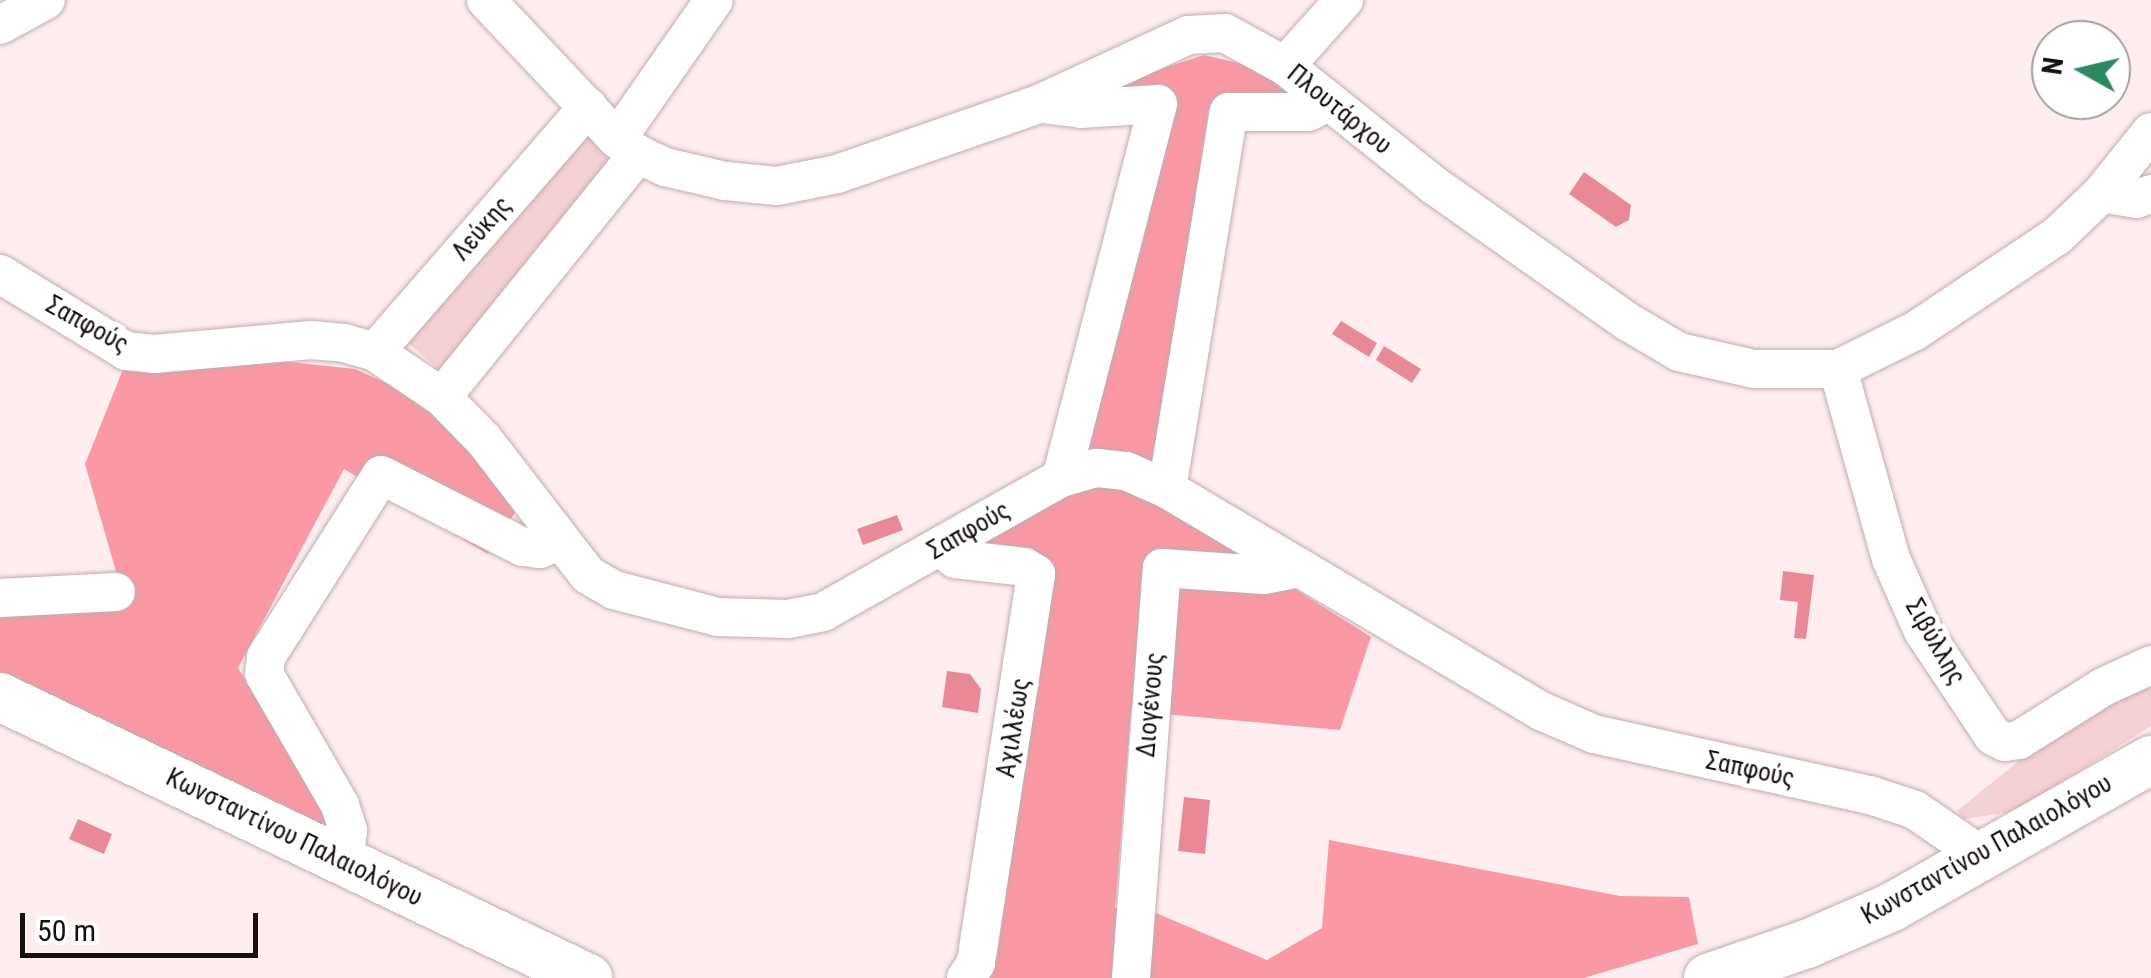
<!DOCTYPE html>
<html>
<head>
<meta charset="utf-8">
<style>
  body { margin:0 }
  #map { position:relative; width:2151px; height:978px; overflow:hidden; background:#feeef0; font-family:"Roboto Condensed",sans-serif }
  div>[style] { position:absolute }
  .green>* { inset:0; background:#f4d1d4 }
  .forest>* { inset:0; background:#fa98a6 }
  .water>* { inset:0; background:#e98997 }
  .roads { filter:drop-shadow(0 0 2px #c0adaf) drop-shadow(0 0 2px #c0adaf) }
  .minor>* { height:38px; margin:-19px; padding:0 19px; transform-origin:19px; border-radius:19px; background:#fff }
  .tertiary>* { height:48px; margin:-24px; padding:0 24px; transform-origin:24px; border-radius:24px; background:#fff }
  span { translate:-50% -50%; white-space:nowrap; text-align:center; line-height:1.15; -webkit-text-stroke:9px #fff; paint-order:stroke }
  .street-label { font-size:25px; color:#171011 }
  .north { position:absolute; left:2031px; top:20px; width:100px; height:100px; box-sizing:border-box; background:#fff; border:2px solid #a29fa0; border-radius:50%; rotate:278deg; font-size:28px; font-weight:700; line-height:40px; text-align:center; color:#171011 }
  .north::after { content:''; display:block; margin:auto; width:35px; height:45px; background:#2b8960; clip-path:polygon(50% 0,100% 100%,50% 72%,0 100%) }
  .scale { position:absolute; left:20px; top:913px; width:238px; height:45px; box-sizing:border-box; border:5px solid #171011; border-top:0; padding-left:12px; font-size:30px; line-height:35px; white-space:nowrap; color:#171011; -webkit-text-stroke:8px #fff; paint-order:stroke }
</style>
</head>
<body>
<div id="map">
  <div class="green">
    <i style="clip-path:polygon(587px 132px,623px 160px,444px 374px,406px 341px)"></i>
    <i style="clip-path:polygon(2151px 683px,2151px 726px,2014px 812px,1963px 819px,1957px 811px,2067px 722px)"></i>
  </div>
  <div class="forest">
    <i style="clip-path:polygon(1204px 55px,1251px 66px,1296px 96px,1209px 108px,1153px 499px,1371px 637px,1340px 730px,1131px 711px,1115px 908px,1144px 908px,1267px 960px,1322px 928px,1329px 840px,1620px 896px,1689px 897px,1698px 944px,1584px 978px,986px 978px,997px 957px,1048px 580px,965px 542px,1088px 456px,1117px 307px,1169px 95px,1105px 87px)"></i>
    <i style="clip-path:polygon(262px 359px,355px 369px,406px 392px,464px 439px,516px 511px,488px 554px,344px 469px,238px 668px,291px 748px,337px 833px,0 676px,0 613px,117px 575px,85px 464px,124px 367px)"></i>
  </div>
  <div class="water">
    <i style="clip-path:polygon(1584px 172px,1631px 205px,1629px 220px,1616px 227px,1569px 194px)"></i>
    <i style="clip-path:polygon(1341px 321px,1377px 343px,1369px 357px,1332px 334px)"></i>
    <i style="clip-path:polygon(1384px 346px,1421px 369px,1412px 383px,1376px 360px)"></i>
    <i style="clip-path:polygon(897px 515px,903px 530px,863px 545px,857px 529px)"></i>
    <i style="clip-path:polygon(1783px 571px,1814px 575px,1806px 639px,1794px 638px,1798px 602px,1780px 600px)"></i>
    <i style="clip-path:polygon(947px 671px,970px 674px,981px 689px,978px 713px,942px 707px)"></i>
    <i style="clip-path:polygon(1184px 797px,1210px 800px,1205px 854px,1178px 851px)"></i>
    <i style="clip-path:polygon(78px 819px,112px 834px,104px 854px,69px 839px)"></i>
  </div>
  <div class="roads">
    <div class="minor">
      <i style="left:486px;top:0;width:191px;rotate:46.7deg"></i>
      <i style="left:617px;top:139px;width:26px;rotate:36deg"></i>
      <i style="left:638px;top:154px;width:30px;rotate:26deg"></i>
      <i style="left:665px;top:167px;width:62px;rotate:13.1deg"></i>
      <i style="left:725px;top:181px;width:52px;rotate:5.5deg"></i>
      <i style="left:777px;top:186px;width:61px;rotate:-11.3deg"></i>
      <i style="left:837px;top:174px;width:214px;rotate:-19.1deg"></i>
      <i style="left:1039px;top:104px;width:164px;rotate:-24.8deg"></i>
      <i style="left:1188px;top:35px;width:37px;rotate:-3deg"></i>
      <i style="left:1225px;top:33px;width:68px;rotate:28.8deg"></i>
      <i style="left:1285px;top:66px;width:192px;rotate:38.7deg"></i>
      <i style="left:1435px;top:186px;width:236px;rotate:35.2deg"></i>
      <i style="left:1628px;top:322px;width:59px;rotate:30.5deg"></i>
      <i style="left:1679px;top:352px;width:77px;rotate:12.8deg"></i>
      <i style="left:1754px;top:369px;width:84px"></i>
      <i style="left:1838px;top:369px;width:86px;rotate:-26.3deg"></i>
      <i style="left:1915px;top:331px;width:171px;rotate:-33.8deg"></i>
      <i style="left:2057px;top:236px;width:62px;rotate:-43.7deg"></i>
      <i style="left:2102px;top:193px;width:78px;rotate:-51.2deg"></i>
      <i style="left:0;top:25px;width:52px;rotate:-28.5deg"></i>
      <i style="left:1285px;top:66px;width:89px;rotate:-48.2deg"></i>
      <i style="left:1042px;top:104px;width:39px;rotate:7deg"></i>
      <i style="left:1081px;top:109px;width:77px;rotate:-3.7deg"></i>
      <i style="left:1158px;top:104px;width:386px;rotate:104.5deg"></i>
      <i style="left:617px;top:139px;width:169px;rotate:-55.1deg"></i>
      <i style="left:2102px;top:193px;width:35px;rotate:10deg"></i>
      <i style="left:2136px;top:199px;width:16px;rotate:-18deg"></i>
      <i style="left:0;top:274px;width:148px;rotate:31.4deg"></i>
      <i style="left:126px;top:351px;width:28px;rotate:6deg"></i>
      <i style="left:154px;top:354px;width:158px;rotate:-5.1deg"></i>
      <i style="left:311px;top:340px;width:33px;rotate:5deg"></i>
      <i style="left:344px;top:343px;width:32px;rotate:16deg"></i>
      <i style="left:375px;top:352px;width:81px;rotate:33.9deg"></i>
      <i style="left:442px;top:397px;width:60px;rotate:45.7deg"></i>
      <i style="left:484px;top:440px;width:170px;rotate:52.4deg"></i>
      <i style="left:588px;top:575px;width:30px;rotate:30deg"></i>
      <i style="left:614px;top:590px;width:107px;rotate:14.6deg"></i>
      <i style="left:718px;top:617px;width:70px;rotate:1.6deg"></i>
      <i style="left:788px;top:619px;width:36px;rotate:-11deg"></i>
      <i style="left:823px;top:612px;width:273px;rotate:-29.4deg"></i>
      <i style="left:1061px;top:478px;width:37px;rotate:-16deg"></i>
      <i style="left:1097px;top:468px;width:29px;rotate:6deg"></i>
      <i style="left:1126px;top:471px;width:45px;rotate:23.7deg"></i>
      <i style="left:1167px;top:489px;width:435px;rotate:30.7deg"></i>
      <i style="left:1541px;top:711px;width:58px;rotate:23.5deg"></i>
      <i style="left:1594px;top:734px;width:283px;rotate:12.5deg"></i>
      <i style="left:1870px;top:795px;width:47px;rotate:18.4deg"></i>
      <i style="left:1915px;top:810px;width:81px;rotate:34.5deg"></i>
      <i style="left:375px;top:352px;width:325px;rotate:-49deg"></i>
      <i style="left:1838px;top:369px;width:197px;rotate:74.4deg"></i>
      <i style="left:1891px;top:559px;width:79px;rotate:66deg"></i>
      <i style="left:1923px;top:631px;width:126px;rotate:56.3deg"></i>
      <i style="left:1993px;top:736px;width:13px;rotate:27deg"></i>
      <i style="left:2005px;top:742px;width:14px;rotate:-8deg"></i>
      <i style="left:2019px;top:740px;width:99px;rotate:-32.2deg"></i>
      <i style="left:2103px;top:687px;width:53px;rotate:-24.6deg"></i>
      <i style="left:442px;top:397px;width:312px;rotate:-51.1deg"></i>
      <i style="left:1167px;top:489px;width:382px;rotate:-80.7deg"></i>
      <i style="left:1229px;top:112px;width:79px"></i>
      <i style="left:1308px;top:112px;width:20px;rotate:-27deg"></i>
      <i style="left:941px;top:548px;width:18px;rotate:38deg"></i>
      <i style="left:955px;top:559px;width:70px;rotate:6.5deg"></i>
      <i style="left:1025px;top:567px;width:13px;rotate:32deg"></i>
      <i style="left:1036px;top:574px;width:394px;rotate:98.8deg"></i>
      <i style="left:976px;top:963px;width:18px;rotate:124deg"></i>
      <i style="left:0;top:598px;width:116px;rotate:-3deg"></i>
      <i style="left:344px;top:863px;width:33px;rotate:-83deg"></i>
      <i style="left:348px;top:830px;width:26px;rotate:-108deg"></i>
      <i style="left:340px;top:805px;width:151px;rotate:-120.1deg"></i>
      <i style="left:264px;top:674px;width:17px;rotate:-83deg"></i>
      <i style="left:266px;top:657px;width:215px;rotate:-57.7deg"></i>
      <i style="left:381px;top:475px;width:159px;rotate:26.9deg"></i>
      <i style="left:523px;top:547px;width:17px;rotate:7deg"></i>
      <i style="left:540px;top:549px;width:21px;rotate:-23deg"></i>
      <i style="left:1131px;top:978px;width:411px;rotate:-85.7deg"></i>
      <i style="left:1162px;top:568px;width:102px;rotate:3.9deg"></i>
      <i style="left:1264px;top:575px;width:37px;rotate:-11deg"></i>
    </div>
    <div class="tertiary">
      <i style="left:0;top:697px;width:652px;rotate:25.54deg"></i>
      <i style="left:1708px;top:978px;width:105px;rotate:-19deg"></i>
      <i style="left:1807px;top:944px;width:93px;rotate:-23.5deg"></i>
      <i style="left:1892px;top:907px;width:298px;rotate:-29.6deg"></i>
    </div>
  </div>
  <div class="street-label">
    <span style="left:1339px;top:110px;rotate:39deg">Πλουτάρχου</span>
    <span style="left:482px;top:229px;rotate:-49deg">Λεύκης</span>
    <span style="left:87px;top:325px;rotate:29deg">Σαπφούς</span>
    <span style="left:969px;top:531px;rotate:-30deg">Σαπφούς</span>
    <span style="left:1935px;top:642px;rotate:60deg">Σιβύλλης</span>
    <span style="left:1151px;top:705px;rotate:-85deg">Διογένους</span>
    <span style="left:1014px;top:728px;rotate:-81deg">Αχιλλέως</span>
    <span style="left:1750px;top:770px;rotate:12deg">Σαπφούς</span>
    <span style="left:294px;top:838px;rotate:26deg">Κωνσταντίνου Παλαιολόγου</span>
    <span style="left:1987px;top:850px;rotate:-29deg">Κωνσταντίνου Παλαιολόγου</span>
  </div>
  <div class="north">N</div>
  <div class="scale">50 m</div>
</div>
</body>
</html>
